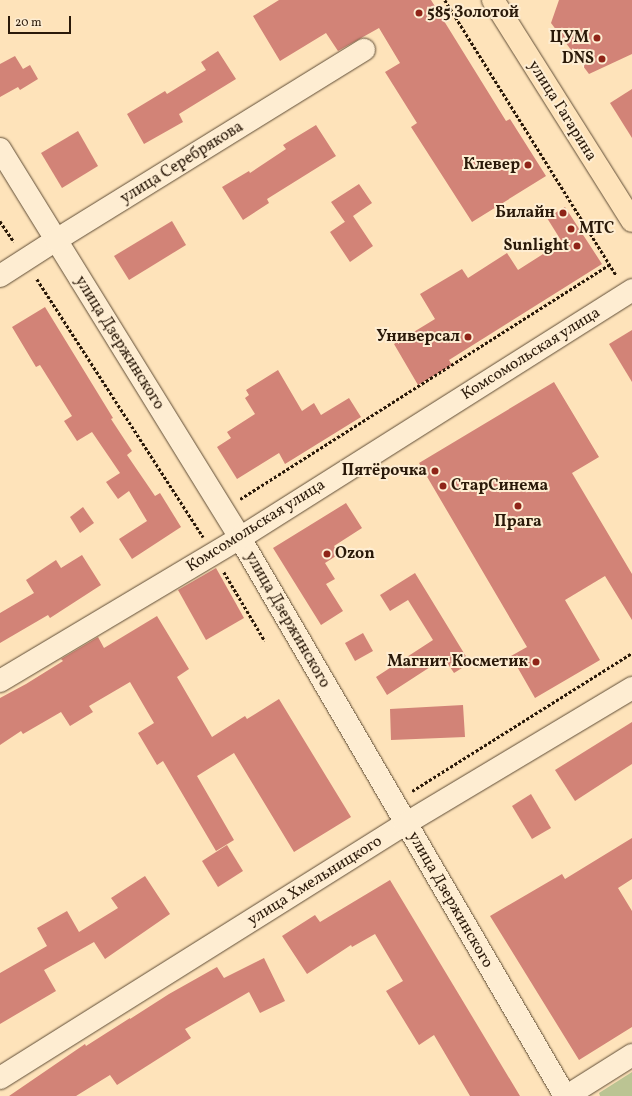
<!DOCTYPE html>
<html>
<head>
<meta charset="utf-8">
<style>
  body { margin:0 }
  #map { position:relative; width:632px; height:1096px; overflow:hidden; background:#fee3ba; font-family:Vollkorn,serif }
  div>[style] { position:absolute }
  .green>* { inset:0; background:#bbc493 }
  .building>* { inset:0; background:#d28377 }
  .path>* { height:2.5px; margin-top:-1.25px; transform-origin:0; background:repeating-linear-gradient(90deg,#2a1909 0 3px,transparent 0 5px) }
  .roads { filter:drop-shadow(0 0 1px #5f4c35) drop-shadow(0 0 1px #5f4c35) }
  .minor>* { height:22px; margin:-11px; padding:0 11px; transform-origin:11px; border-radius:11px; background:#feedd2 }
  .major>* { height:22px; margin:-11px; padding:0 11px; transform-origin:11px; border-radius:11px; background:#fee3ba }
  .dots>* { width:11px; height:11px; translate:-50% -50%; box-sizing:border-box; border:2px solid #feedd2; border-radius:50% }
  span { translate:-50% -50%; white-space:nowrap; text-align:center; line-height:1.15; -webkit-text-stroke:4px #feedd2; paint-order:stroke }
  .poi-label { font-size:16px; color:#2a1909; font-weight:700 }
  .left { translate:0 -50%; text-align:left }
  .right { translate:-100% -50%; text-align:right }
  .street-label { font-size:16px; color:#2a1909 }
  .scale { position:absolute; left:8px; top:16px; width:63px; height:18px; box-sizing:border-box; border:2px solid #2a1909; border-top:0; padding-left:5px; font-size:12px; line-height:14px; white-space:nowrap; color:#2a1909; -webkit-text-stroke:3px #feedd2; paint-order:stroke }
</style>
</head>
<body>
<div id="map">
  <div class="green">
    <i style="clip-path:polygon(632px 1072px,632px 1096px,600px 1096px,599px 1093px)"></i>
  </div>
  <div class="building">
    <i style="clip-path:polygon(279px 0,431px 0,506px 121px,510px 119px,546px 176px,472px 222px,411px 127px,417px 123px,385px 72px,400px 63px,379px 28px,338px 51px,326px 33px,280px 61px,253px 16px)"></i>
    <i style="clip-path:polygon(559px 0,632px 0,632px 54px,589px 74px,551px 23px)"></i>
    <i style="clip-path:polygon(218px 51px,236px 79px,179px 114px,183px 122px,144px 144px,127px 114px,165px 91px,167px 94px,206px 70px,201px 62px)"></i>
    <i style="clip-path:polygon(15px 56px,23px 69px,30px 65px,38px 79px,20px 90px,18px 87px,0 97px,0 64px)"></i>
    <i style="clip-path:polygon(632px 89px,632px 138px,610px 103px)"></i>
    <i style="clip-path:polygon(316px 125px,336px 156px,267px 199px,269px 203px,243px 220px,222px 187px,249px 171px,250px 173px,286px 149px,283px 145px)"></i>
    <i style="clip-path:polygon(78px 131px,98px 166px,62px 188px,41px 153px)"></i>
    <i style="clip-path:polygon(359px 184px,372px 203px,353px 216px,373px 246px,350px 262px,330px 232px,352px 217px,345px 222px,331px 202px)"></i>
    <i style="clip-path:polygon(565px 207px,602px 264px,449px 360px,452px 365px,418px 385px,394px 344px,435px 319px,420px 294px,462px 269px,468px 278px,507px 253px,518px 270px,562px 242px,547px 218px)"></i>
    <i style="clip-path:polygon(172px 221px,186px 245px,129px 280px,114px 256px)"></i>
    <i style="clip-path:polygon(45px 307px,113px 418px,111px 419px,132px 451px,127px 455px,155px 496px,160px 493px,181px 527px,132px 559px,119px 539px,147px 521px,129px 491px,118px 499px,106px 482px,120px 473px,92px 432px,77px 441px,64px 421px,72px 416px,40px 365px,36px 367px,12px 327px)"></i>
    <i style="clip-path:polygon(632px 330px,632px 382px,609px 344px)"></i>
    <i style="clip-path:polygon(278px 370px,302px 411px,314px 403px,321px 415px,349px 398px,361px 417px,285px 464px,279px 453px,237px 479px,217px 447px,231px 438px,227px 432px,255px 414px,245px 398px,249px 395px,246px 390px)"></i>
    <i style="clip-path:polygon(554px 382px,599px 457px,572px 473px,632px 574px,632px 620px,605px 576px,565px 600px,600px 660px,535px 698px,511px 656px,527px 647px,419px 463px)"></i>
    <i style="clip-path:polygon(346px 503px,362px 528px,334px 546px,339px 554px,325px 563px,335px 579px,326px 584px,343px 611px,321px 625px,273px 548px)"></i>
    <i style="clip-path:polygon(83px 507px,94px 523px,80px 533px,70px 517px)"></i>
    <i style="clip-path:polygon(82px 555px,101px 585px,50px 618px,48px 615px,0 643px,0 613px,34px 593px,26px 580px,56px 560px,61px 568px)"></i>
    <i style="clip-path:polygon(216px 568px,244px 618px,206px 640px,178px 590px)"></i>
    <i style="clip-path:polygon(415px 573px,470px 663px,454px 673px,444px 658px,387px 695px,376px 677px,433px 640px,408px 600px,390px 611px,380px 595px)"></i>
    <i style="clip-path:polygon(157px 616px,189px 669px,177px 677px,212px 737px,245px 716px,247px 719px,279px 699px,351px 817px,294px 852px,234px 753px,197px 776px,234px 840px,216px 851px,163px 761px,157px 765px,138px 733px,154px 723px,130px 682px,89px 706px,93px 712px,70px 726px,61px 712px,23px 734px,21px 731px,0 745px,0 698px,26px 684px,63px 661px,61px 659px,98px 637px,104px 648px)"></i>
    <i style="clip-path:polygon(363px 633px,373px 651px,355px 661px,345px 643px)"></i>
    <i style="clip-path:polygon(463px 705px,465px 737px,391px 740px,390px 709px)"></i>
    <i style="clip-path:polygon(632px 722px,632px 764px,575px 801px,555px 770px)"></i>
    <i style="clip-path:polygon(531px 794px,551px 828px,532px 839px,512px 806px)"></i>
    <i style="clip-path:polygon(632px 838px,632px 879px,618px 888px,632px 911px,632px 1027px,579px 1060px,490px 916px,562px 874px,565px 879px)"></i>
    <i style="clip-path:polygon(227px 845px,243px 871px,218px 887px,202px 861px)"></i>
    <i style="clip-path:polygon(145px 876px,170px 914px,105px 959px,94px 942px,44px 970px,56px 991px,0 1024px,0 973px,47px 946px,37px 928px,67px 911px,79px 932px,118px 908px,111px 898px)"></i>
    <i style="clip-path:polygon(390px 880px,520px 1096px,470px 1096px,434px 1035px,419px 1045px,386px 991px,403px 981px,375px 934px,352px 947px,351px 945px,307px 974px,282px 936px,315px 915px,320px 922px)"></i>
    <i style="clip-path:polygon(264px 958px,285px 1001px,260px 1013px,249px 992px,185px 1029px,191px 1038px,117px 1085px,110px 1075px,76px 1096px,9px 1096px,85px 1044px,86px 1046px,130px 1018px,130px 1019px,169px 994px,217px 967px,224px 978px)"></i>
  </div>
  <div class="path">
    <i style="left:445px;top:0;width:324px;rotate:58.1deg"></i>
    <i style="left:0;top:221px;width:25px;rotate:56deg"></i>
    <i style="left:37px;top:279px;width:307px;rotate:57.2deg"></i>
    <i style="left:240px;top:499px;width:438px;rotate:-32.4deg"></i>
    <i style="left:224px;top:572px;width:80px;rotate:59.3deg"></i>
    <i style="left:412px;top:791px;width:260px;rotate:-32.1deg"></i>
  </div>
  <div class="roads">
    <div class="minor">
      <i style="left:0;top:149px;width:457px;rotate:58.3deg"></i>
      <i style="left:240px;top:538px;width:646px;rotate:59.78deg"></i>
      <i style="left:0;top:276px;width:67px;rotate:-32.7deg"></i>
      <i style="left:56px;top:240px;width:362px;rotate:-31.7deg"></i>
      <i style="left:0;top:681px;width:279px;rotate:-30.8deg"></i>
      <i style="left:240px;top:538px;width:464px;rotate:-32.3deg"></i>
      <i style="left:0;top:1078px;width:478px;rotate:-32.1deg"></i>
      <i style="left:405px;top:824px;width:265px;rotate:-30.9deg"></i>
      <i style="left:567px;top:1096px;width:77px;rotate:-32.2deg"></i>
    </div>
    <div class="major">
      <i style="left:493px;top:0;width:261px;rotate:57.8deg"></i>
    </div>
  </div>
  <div class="dots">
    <i style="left:419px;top:13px;background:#8f2418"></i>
    <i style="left:597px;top:38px;background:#8f2418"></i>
    <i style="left:602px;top:59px;background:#8f2418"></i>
    <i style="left:528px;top:165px;background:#8f2418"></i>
    <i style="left:563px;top:213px;background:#8f2418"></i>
    <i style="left:571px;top:229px;background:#8f2418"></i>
    <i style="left:577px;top:246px;background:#8f2418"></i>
    <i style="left:468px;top:337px;background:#8f2418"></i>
    <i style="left:435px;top:471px;background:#8f2418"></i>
    <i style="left:443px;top:486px;background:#8f2418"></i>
    <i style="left:518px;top:506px;background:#8f2418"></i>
    <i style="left:327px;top:554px;background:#8f2418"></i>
    <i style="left:536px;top:662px;background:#8f2418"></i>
  </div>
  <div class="poi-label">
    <span class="left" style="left:427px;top:13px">585 Золотой</span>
    <span class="right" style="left:589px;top:38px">ЦУМ</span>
    <span class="right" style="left:594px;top:59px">DNS</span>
    <span class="right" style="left:520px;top:165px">Клевер</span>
    <span class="right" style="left:555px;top:213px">Билайн</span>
    <span class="left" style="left:579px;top:229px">МТС</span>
    <span class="right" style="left:569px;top:246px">Sunlight</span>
    <span class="right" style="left:460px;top:337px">Универсал</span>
    <span class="right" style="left:427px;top:471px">Пятёрочка</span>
    <span class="left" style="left:451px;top:486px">СтарСинема</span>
    <span style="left:518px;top:522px">Прага</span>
    <span class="left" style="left:335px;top:554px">Ozon</span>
    <span class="right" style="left:528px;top:662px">Магнит Косметик</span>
  </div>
  <div class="street-label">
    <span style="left:562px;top:111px;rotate:58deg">улица Гагарина</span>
    <span style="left:182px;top:163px;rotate:-32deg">улица Серебрякова</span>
    <span style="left:119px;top:343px;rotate:58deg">улица Дзержинского</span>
    <span style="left:531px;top:354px;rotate:-32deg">Комсомольская улица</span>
    <span style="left:256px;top:526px;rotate:-32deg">Комсомольская улица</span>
    <span style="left:287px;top:620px;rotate:60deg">улица Дзержинского</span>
    <span style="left:315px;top:881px;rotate:-32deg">улица Хмельницкого</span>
    <span style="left:450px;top:900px;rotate:60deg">улица Дзержинского</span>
  </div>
  <div class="scale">20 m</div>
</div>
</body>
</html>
